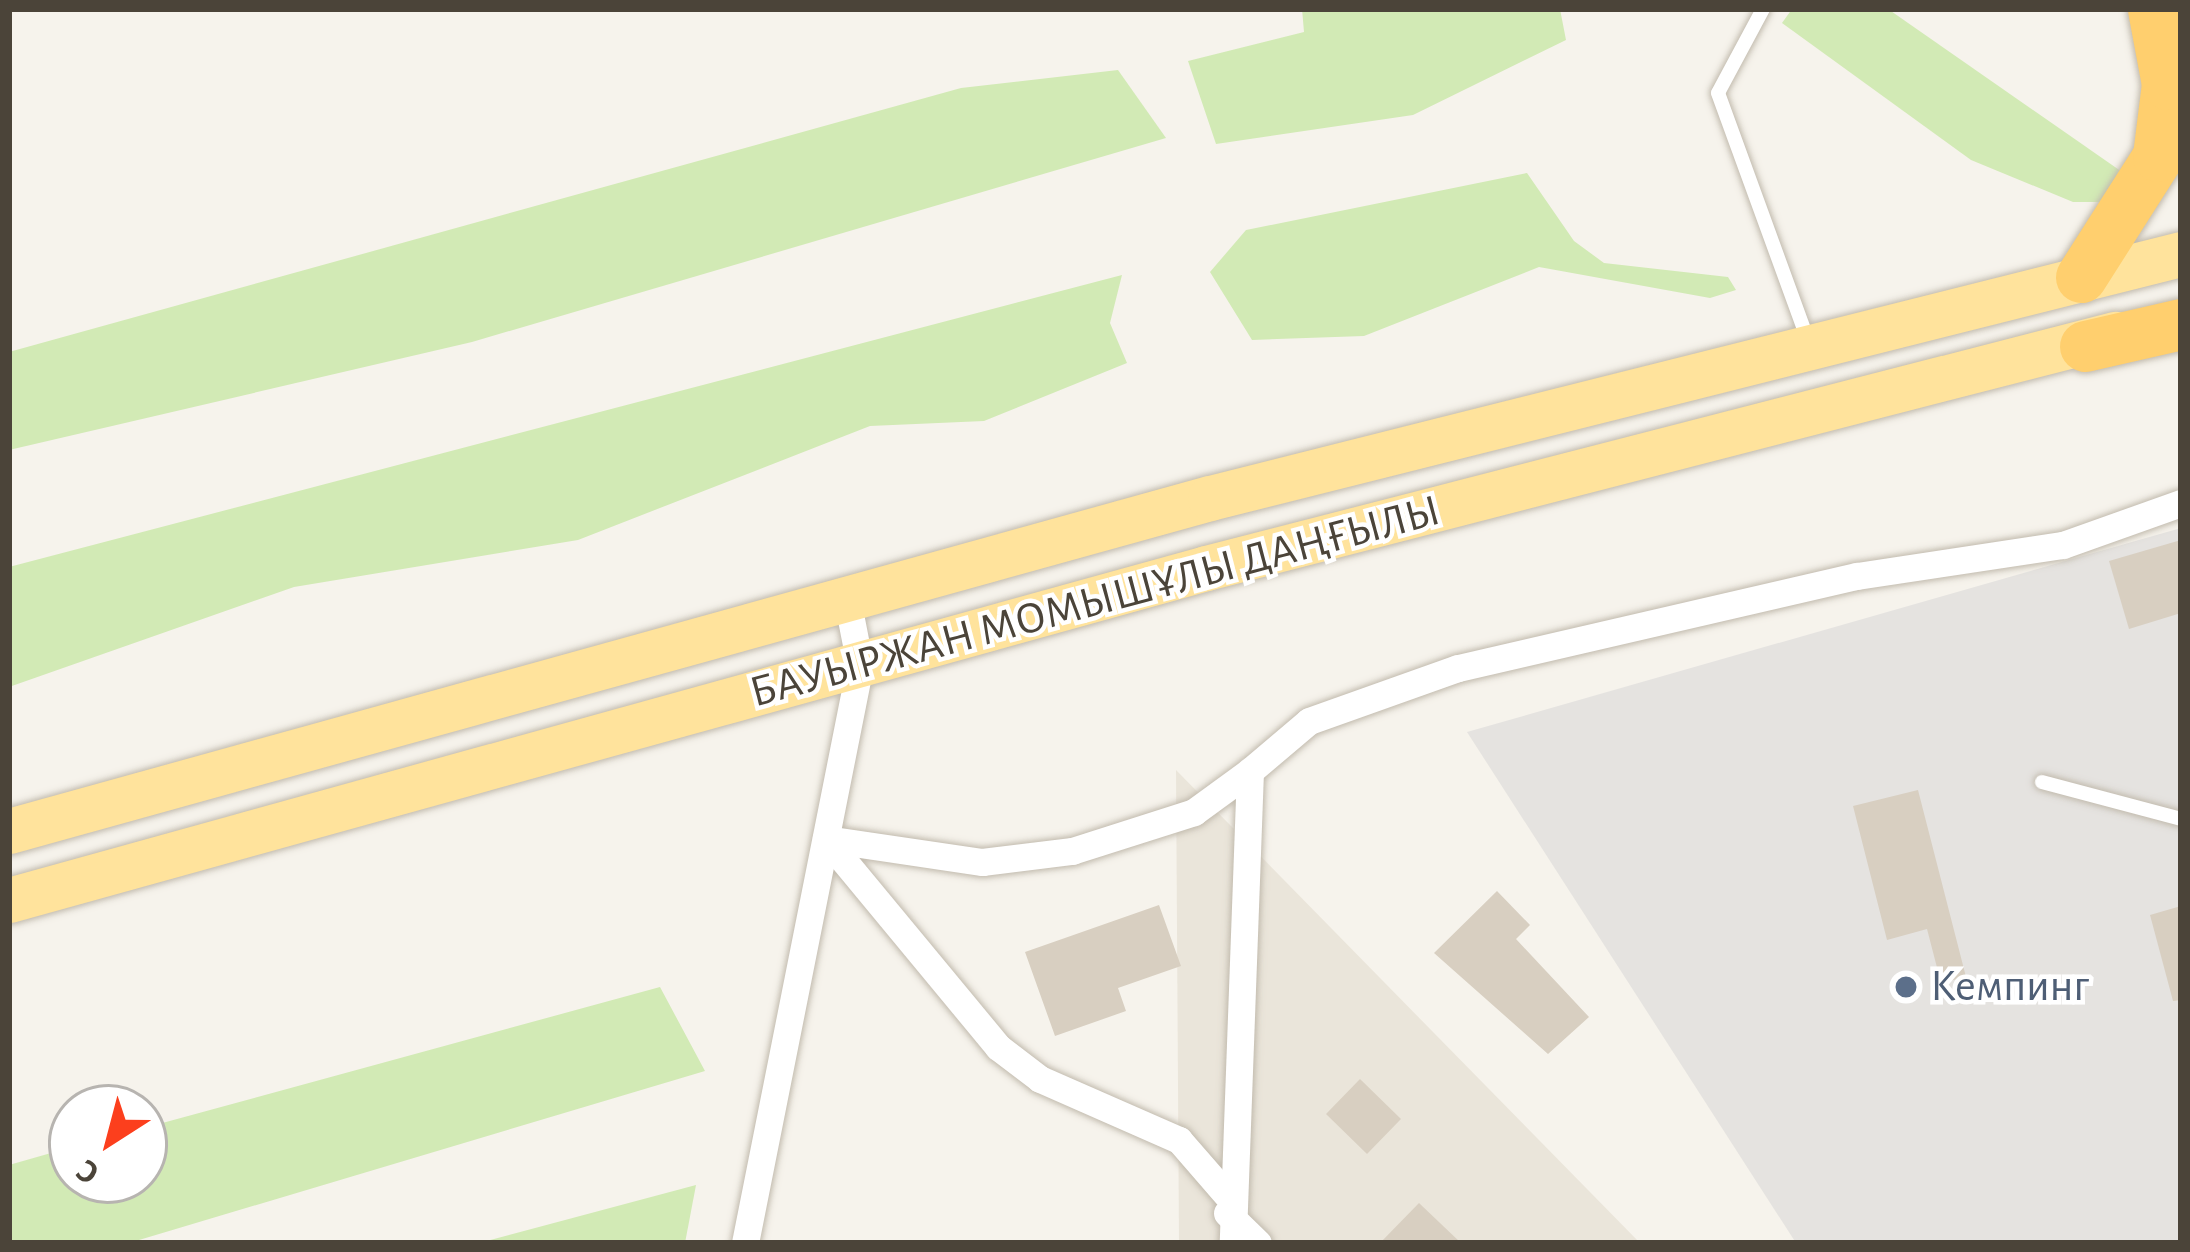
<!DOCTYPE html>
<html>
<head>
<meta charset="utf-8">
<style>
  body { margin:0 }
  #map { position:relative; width:2190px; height:1252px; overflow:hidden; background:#f6f3ec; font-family:"Alegreya Sans",sans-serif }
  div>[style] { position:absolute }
  .residential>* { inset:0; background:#eae5da }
  .green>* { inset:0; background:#d2eab5 }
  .parking>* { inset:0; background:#e5e3e0 }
  .building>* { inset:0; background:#d8cfc1 }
  .roads { filter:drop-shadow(0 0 3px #c2bbae) drop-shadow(0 0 3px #c2bbae) }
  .lane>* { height:14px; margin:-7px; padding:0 7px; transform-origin:7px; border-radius:7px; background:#fff }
  .street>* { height:27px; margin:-13.5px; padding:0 13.5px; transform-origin:13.5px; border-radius:13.5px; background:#fff }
  .primary>* { height:45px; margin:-22.5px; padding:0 22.5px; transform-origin:22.5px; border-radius:22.5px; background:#ffe39c }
  .highway>* { height:51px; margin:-25.5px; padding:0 25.5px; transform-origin:25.5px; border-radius:25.5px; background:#ffcf6e }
  .dots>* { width:33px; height:33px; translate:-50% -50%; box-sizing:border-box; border:6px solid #fff; border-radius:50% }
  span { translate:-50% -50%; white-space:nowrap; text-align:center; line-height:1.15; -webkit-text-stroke:9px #fff; paint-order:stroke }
  .street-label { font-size:45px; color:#4b4439 }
  .service-label { font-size:45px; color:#4e5e75 }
  .left { translate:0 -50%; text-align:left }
  .frame { position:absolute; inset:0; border:12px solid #4b4439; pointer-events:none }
  .north { position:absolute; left:48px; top:1084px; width:120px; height:120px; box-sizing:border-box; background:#fff; border:3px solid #b7b4b0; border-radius:50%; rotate:216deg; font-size:33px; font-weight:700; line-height:48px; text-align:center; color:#4b4439 }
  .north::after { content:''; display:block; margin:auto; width:42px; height:54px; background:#fc3f1d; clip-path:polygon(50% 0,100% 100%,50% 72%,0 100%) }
</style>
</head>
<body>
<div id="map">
  <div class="residential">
    <i style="clip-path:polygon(1176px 770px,1640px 1243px,1179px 1243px)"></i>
  </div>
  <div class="green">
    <i style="clip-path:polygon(1302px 9px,1560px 9px,1566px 40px,1413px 115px,1216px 144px,1188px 61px,1304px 32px)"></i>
    <i style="clip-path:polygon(1792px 9px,1888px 9px,2125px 174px,2128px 202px,2073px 202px,1971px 160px,1782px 23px)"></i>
    <i style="clip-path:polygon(1118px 70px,1166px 138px,472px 342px,9px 450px,9px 352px,961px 88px)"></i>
    <i style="clip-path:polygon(1527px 173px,1574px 241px,1604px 263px,1728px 277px,1736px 290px,1710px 298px,1539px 267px,1364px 336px,1252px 340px,1210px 272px,1246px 230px)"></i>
    <i style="clip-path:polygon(1122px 275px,1110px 323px,1127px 363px,984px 421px,870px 426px,578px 540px,294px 587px,9px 687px,9px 567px)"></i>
    <i style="clip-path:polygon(660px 987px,705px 1071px,129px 1243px,9px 1243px,9px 1165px,72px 1147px,72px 1180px,144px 1180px,144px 1128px)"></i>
    <i style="clip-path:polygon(696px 1185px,685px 1243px,479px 1243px)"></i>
  </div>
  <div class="parking">
    <i style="clip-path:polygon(2181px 528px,2181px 1243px,1796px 1243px,1467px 732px)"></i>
  </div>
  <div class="building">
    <i style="clip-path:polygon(2181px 540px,2181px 613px,2129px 629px,2109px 561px)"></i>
    <i style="clip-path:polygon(1918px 790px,1966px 977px,1941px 983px,1927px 929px,1887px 940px,1853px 806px)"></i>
    <i style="clip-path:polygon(1497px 891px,1530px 925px,1516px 939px,1589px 1017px,1548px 1054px,1434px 953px)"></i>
    <i style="clip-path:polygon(1159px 905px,1181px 966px,1118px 988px,1126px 1011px,1055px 1036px,1025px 952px)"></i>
    <i style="clip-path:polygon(2181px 906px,2181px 1000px,2173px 1001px,2150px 915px)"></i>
    <i style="clip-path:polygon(1360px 1079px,1401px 1119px,1367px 1154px,1326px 1114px)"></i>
    <i style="clip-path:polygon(1419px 1203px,1461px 1243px,1380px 1243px)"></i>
  </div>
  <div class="roads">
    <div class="lane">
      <i style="left:1763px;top:9px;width:95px;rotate:118.2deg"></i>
      <i style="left:1718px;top:93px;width:263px;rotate:70deg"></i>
      <i style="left:2042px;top:782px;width:144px;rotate:14.9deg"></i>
    </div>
    <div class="street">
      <i style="left:1250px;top:771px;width:77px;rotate:-40.3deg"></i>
      <i style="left:1309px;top:721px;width:158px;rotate:-19.6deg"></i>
      <i style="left:1458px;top:668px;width:409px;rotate:-13deg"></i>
      <i style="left:1857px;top:576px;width:208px;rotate:-8.6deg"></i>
      <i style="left:2063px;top:545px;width:125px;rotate:-19.6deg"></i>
      <i style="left:826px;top:839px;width:158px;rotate:8.4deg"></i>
      <i style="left:982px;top:862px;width:91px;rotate:-7deg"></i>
      <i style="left:1072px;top:851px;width:128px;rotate:-17.7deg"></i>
      <i style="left:1194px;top:812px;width:69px;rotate:-36.2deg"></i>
      <i style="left:1250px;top:771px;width:472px;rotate:92.1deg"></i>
      <i style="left:826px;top:839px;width:270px;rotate:50.4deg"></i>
      <i style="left:998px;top:1047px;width:53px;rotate:37.3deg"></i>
      <i style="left:1040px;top:1079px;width:152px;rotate:23.7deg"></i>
      <i style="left:1179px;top:1140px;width:72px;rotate:49deg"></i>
      <i style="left:1227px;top:1213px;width:43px;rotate:44.1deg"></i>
      <i style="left:745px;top:1243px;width:589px;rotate:-78.75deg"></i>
      <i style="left:860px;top:665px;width:67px;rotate:-101.1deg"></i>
    </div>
    <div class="primary">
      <i style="left:9px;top:831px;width:1246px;rotate:-15.5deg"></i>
      <i style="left:1210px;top:498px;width:1001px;rotate:-14.11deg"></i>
      <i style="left:9px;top:900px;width:1242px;rotate:-15.5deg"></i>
      <i style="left:1206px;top:568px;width:939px;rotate:-14.44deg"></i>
    </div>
    <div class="highway">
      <i style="left:2081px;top:277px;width:143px;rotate:-57.5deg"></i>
      <i style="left:2158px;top:156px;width:73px;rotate:-82.9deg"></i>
      <i style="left:2167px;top:84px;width:76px;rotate:-100.6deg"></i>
      <i style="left:2085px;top:346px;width:98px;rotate:-12.9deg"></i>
    </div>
  </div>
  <div class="dots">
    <i style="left:1906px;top:987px;background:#5c6f8a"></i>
  </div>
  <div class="street-label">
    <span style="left:1095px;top:602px;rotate:-15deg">БАУЫРЖАН МОМЫШҰЛЫ ДАҢҒЫЛЫ</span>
  </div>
  <div class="service-label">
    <span class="left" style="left:1930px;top:987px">Кемпинг</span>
  </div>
  <div class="frame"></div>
  <div class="north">С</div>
</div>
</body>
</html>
